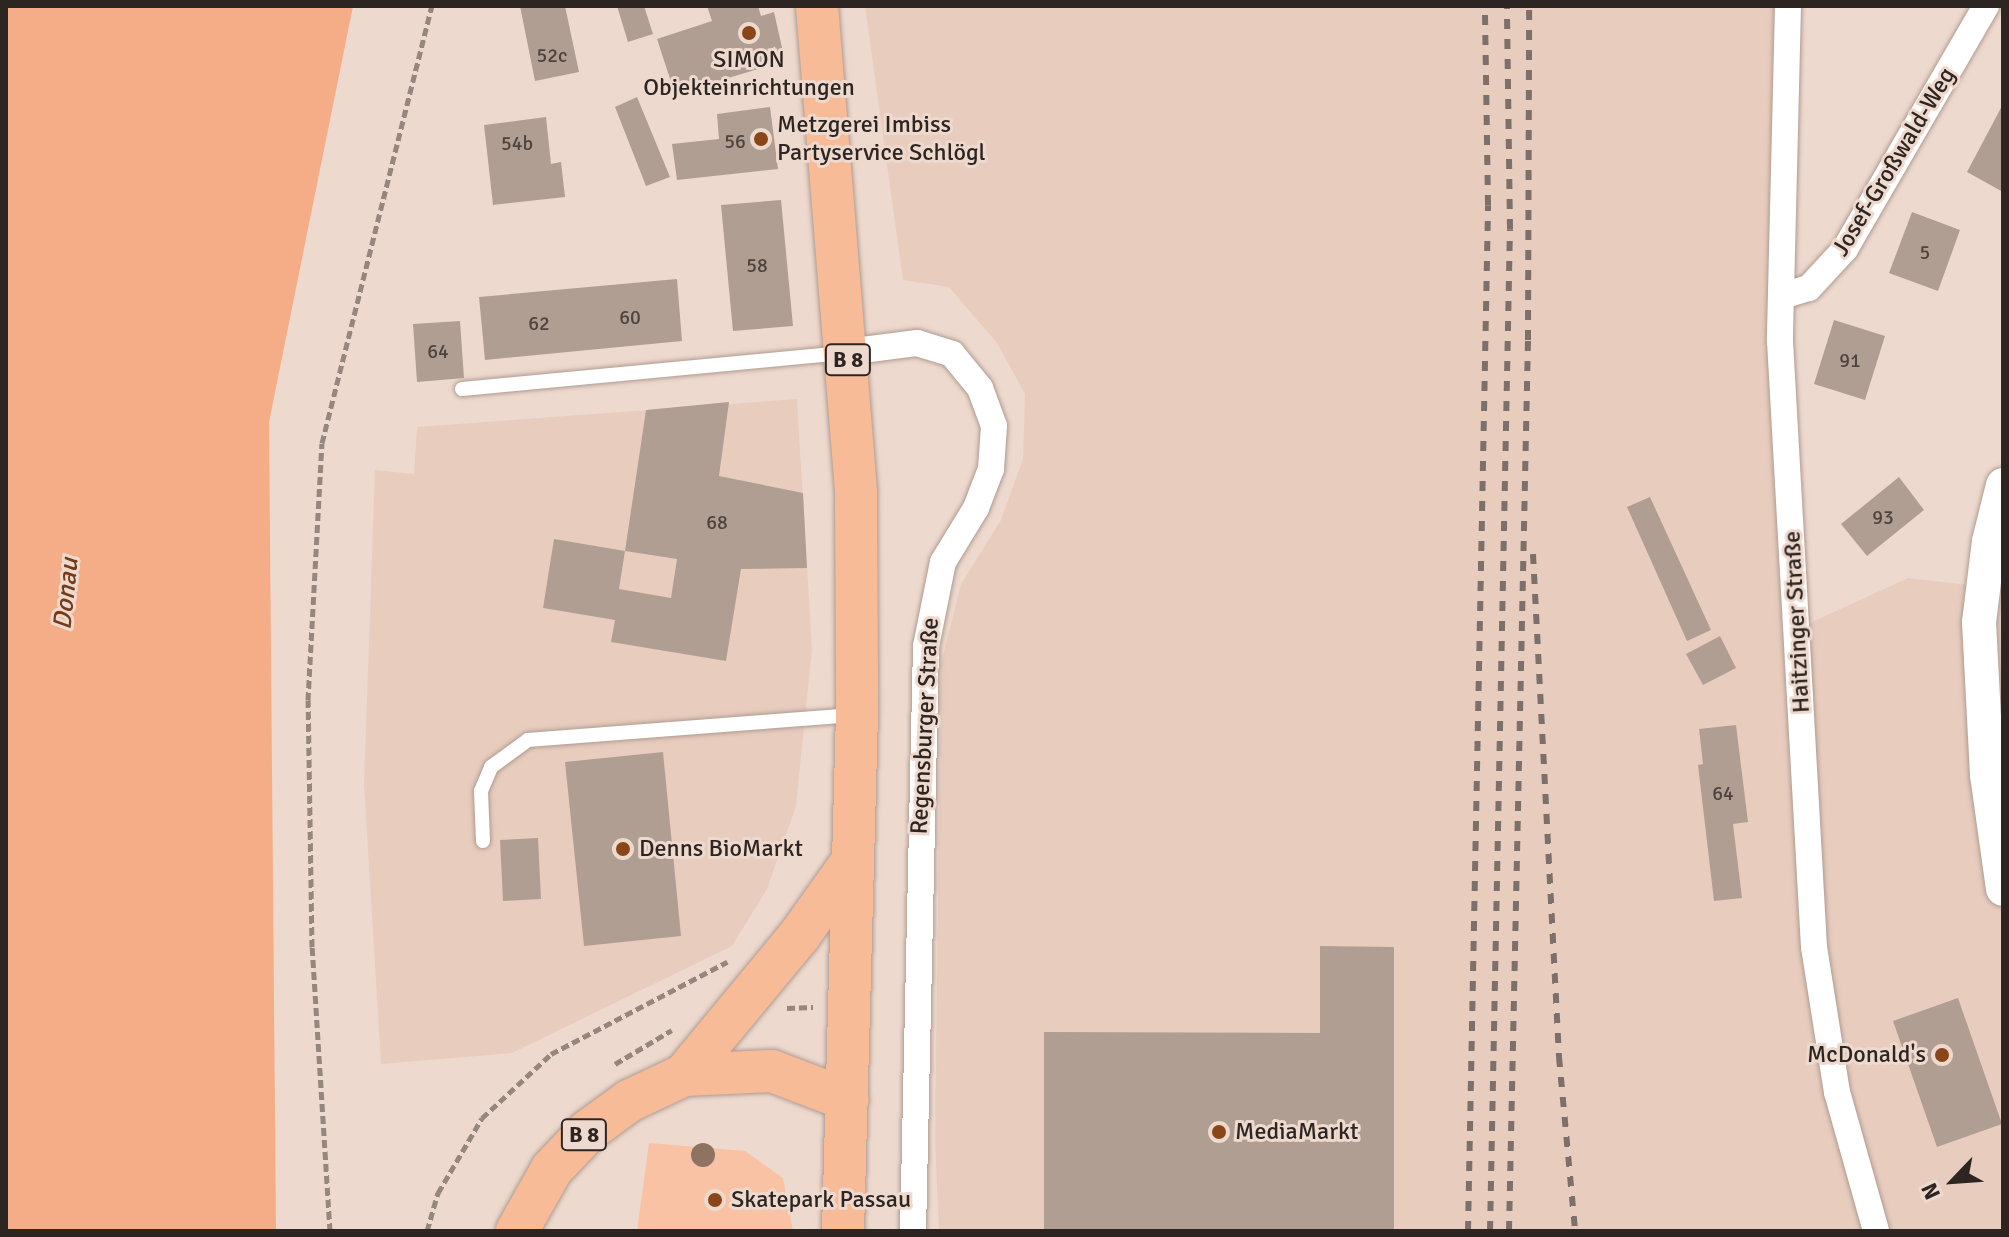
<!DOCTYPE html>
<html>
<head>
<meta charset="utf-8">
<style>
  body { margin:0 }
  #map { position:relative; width:2009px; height:1237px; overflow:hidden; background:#eed9ce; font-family:Signika,sans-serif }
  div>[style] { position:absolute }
  .built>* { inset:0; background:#e8cdbe }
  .green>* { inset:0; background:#f9c2a4 }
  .water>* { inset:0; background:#f4ad86 }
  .building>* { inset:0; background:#b19e93 }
  .path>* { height:5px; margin-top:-2.5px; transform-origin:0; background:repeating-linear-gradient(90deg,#95867e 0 8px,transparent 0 12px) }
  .roads { filter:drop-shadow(0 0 2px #af9b91) drop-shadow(0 0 2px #af9b91) }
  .service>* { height:14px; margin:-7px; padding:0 7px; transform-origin:7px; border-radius:7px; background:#fff }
  .minor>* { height:26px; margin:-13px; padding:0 13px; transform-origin:13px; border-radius:13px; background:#fff }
  .tertiary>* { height:34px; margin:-17px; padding:0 17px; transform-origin:17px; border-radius:17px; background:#fff }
  .primary>* { height:42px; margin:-21px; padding:0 21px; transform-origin:21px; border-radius:21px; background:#f7bb98 }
  .rail>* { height:6px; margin-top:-3px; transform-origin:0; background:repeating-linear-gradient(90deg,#7d6f69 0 10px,transparent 0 20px) }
  .trees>* { width:24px; height:24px; margin:-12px; border-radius:50%; background:#8f7362 }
  .dots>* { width:22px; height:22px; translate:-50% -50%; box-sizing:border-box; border:4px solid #eed9ce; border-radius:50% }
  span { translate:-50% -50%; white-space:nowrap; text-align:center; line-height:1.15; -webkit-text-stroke:6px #eed9ce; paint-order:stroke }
  .number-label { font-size:20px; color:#4e433e }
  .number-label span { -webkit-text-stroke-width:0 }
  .shield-label span { padding:2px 6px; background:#eed9ce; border:2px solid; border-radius:6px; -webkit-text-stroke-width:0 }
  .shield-label { font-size:22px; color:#2d2521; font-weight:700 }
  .poi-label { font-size:24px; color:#2d2521 }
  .left { translate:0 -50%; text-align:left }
  .right { translate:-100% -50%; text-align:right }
  .street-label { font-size:24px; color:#2d2521 }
  .water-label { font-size:26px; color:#733b17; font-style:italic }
  .frame { position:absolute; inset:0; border:8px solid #2d2521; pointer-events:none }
  .north { position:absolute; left:1913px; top:1141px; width:80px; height:80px; -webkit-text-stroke:6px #eed9ce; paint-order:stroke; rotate:245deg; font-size:22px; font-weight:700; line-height:32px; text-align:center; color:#2d2521 }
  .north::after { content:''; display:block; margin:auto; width:28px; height:36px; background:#2d2521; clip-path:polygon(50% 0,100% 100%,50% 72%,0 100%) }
</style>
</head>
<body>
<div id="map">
  <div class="built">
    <i style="clip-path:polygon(865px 6px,1786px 6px,1781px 330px,1799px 628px,1908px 578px,2003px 589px,2003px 1231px,939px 1231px,935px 1140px,941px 664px,961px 584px,1001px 520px,1023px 459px,1025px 394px,997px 343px,949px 287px,903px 280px)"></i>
    <i style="clip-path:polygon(797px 399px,812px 649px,796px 806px,767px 889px,732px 946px,512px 1053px,381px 1064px,364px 784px,375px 470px,414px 474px,417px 427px)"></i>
  </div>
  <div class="green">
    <i style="clip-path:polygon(649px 1143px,745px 1151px,783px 1178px,793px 1231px,637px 1231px)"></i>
  </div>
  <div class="water">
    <i style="clip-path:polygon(6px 6px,353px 6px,269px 422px,276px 1231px,6px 1231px)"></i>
  </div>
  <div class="building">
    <i style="clip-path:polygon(520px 6px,565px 6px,579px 72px,535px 81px)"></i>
    <i style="clip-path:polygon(617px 6px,644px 6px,653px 34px,628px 42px)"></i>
    <i style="clip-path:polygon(707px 6px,758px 6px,761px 16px,774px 12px,785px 61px,675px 94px,657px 39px,712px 21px)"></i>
    <i style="clip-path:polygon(637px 97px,670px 177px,646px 186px,615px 107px)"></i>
    <i style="clip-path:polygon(2003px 104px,2003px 192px,1967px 172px)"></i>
    <i style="clip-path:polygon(770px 107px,778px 169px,677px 180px,672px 144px,719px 139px,717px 114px)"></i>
    <i style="clip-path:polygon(546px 117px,551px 164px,561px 162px,565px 197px,493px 205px,484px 125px)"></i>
    <i style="clip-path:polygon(781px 200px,793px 326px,733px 331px,721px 205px)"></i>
    <i style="clip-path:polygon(1912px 212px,1960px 230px,1938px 291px,1889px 273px)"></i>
    <i style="clip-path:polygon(677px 279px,682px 341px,485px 360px,479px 297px)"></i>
    <i style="clip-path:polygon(1834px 320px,1885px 336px,1865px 400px,1814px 384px)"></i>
    <i style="clip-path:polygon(460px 321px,464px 378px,417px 382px,413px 324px)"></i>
    <i style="clip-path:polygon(729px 402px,719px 476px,803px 493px,807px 568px,741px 569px,726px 661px,611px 642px,615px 620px,543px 608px,554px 539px,625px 551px,619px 589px,671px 598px,677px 559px,625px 551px,646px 410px)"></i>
    <i style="clip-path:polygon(1899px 477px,1924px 510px,1867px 556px,1841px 524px)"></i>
    <i style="clip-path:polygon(1650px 497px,1711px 630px,1687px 641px,1627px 507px)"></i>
    <i style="clip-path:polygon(1720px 636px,1736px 668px,1703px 685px,1686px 654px)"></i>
    <i style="clip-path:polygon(1736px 725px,1748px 822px,1733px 824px,1742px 898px,1714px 901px,1698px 765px,1703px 764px,1699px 729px)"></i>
    <i style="clip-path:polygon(663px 752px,681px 936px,584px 946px,565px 762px)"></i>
    <i style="clip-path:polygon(538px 838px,541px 899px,503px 901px,500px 840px)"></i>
    <i style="clip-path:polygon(1320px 946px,1394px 947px,1394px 1231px,1044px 1231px,1044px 1032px,1320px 1033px)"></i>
    <i style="clip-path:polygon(1958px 998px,2002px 1124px,1937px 1147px,1893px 1021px)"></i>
  </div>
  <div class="path">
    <i style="left:787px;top:1008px;width:26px;rotate:-2deg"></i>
    <i style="left:615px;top:1064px;width:66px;rotate:-30.8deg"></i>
    <i style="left:330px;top:1231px;width:285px;rotate:-93.6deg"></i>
    <i style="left:312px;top:947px;width:247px;rotate:-90.9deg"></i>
    <i style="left:308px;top:700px;width:257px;rotate:-86.9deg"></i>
    <i style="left:322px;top:443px;width:451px;rotate:-75.9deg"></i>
    <i style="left:427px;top:1231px;width:40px;rotate:-74deg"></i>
    <i style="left:438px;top:1193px;width:87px;rotate:-59.6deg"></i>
    <i style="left:482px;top:1118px;width:94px;rotate:-42.8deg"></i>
    <i style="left:551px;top:1054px;width:199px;rotate:-27.6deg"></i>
  </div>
  <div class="roads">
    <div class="service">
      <i style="left:462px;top:389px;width:383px;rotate:-5.4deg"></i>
      <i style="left:483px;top:841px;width:50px;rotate:-92.3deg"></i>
      <i style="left:481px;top:791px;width:26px;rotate:-67deg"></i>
      <i style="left:491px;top:767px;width:46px;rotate:-36.1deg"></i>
      <i style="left:528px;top:740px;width:326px;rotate:-4.4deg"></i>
    </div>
    <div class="minor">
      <i style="left:1788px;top:6px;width:335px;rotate:91.4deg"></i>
      <i style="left:1780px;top:341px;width:607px;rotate:86.79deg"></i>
      <i style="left:1814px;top:947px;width:147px;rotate:81deg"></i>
      <i style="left:1837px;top:1092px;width:144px;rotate:74.3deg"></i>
      <i style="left:1782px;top:296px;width:28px;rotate:-17deg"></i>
      <i style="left:1809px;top:288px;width:53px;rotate:-47.3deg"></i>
      <i style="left:1845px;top:249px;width:281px;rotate:-59.9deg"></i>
      <i style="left:847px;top:352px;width:71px;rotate:-7.3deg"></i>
      <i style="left:917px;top:343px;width:37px;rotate:17deg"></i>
      <i style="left:952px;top:354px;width:44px;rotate:50.5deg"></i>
      <i style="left:980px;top:388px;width:40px;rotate:69.8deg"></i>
      <i style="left:994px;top:426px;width:43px;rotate:94deg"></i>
      <i style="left:991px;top:469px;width:42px;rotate:111deg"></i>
      <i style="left:976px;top:508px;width:63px;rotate:121.4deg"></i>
      <i style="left:943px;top:562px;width:86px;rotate:101.4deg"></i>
      <i style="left:926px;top:646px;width:585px;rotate:91.27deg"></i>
    </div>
    <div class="tertiary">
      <i style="left:2003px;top:485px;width:58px;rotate:104deg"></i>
      <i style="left:1989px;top:541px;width:82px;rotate:97deg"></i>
      <i style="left:1979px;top:622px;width:153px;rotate:87deg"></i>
      <i style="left:1987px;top:775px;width:115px;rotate:82deg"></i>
    </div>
    <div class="primary">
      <i style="left:817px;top:6px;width:489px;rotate:85.4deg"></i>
      <i style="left:856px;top:493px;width:221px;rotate:89.7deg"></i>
      <i style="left:857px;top:714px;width:517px;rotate:91.55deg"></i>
      <i style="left:684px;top:1075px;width:180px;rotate:-50.4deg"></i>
      <i style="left:799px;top:936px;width:90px;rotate:-54.5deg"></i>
      <i style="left:517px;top:1231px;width:71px;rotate:-60.6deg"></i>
      <i style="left:552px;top:1169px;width:52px;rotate:-46.5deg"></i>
      <i style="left:588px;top:1131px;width:51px;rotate:-36.2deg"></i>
      <i style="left:629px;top:1101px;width:61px;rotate:-25.3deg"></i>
      <i style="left:684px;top:1075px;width:88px;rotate:-2.6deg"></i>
      <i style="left:772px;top:1071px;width:81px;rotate:20.9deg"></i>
    </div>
  </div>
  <div class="rail">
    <i style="left:1533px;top:554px;width:504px;rotate:87.04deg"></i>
    <i style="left:1559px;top:1057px;width:175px;rotate:84.7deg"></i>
    <i style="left:1468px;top:1231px;width:1026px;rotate:-88.88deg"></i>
    <i style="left:1488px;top:205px;width:199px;rotate:-90.9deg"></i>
    <i style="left:1490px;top:1231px;width:1002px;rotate:-88.86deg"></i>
    <i style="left:1510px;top:229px;width:223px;rotate:-90.8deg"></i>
    <i style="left:1509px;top:1231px;width:891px;rotate:-88.78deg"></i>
    <i style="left:1528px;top:340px;width:334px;rotate:-89.8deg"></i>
  </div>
  <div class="trees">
    <i style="left:703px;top:1155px"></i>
  </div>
  <div class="dots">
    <i style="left:749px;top:33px;background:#8a4619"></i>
    <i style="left:761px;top:139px;background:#8a4619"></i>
    <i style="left:623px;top:849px;background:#8a4619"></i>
    <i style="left:1942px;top:1055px;background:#8a4619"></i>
    <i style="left:1219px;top:1132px;background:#8a4619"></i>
    <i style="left:715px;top:1200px;background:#8a4619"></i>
  </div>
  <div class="number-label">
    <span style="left:552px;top:55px">52c</span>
    <span style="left:735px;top:141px">56</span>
    <span style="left:517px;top:143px">54b</span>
    <span style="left:1925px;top:252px">5</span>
    <span style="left:757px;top:265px">58</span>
    <span style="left:630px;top:317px">60</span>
    <span style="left:539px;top:323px">62</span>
    <span style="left:438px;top:351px">64</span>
    <span style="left:1850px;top:360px">91</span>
    <span style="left:1883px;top:517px">93</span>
    <span style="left:717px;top:522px">68</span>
    <span style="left:1723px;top:793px">64</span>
  </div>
  <div class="shield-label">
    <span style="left:848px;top:360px">B 8</span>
    <span style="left:584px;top:1135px">B 8</span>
  </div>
  <div class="poi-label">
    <span style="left:749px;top:74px">SIMON<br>Objekteinrichtungen</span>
    <span class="left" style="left:777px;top:139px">Metzgerei Imbiss<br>Partyservice Schlögl</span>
    <span class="left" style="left:639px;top:849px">Denns BioMarkt</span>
    <span class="right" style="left:1926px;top:1055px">McDonald's</span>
    <span class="left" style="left:1235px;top:1132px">MediaMarkt</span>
    <span class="left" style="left:731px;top:1200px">Skatepark Passau</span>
  </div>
  <div class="street-label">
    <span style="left:1894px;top:162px;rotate:-59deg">Josef-Großwald-Weg</span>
    <span style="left:1797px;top:622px;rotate:-93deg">Haitzinger Straße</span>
    <span style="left:925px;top:726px;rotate:-87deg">Regensburger Straße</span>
  </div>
  <div class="water-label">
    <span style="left:67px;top:594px;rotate:-84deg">Donau</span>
  </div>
  <div class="frame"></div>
  <div class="north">N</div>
</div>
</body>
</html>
